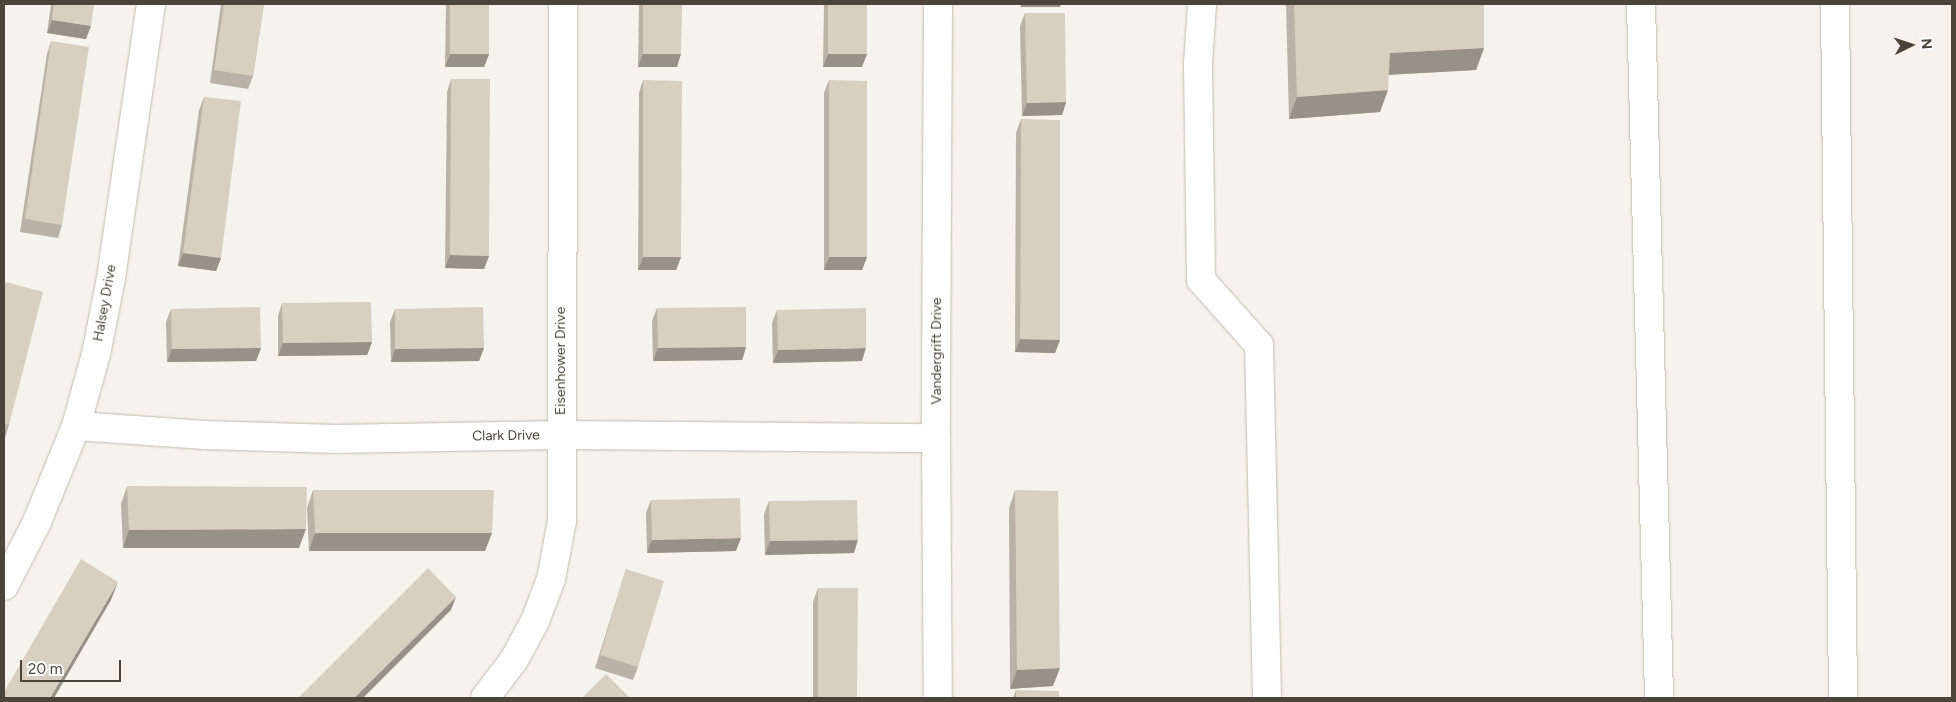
<!DOCTYPE html>
<html>
<head>
<meta charset="utf-8">
<style>
  body { margin:0 }
  #map { position:relative; width:1956px; height:702px; overflow:hidden; background:#f6f3ec; font-family:Figtree,sans-serif }
  div>[style] { position:absolute }
  .roads { filter:drop-shadow(0 0 1px #c2bbae) drop-shadow(0 0 1px #c2bbae) }
  .minor>* { height:28px; margin:-14px; padding:0 14px; transform-origin:14px; border-radius:14px; background:#fff }
  .wall>* { inset:0; background:#bab2a6 }
  .shaded-wall>* { inset:0; background:#979187 }
  .building>* { inset:0; background:#d8cfc1 }
  span { translate:-50% -50%; white-space:nowrap; text-align:center; line-height:1.15; -webkit-text-stroke:4.5px #fff; paint-order:stroke }
  .street-label { font-size:14px; color:#4b4439 }
  .frame { position:absolute; inset:0; border:5px solid #4b4439; pointer-events:none }
  .north { position:absolute; left:1886px; top:20px; width:50px; height:50px; -webkit-text-stroke:4px #fff; paint-order:stroke; rotate:86deg; font-size:14px; font-weight:700; line-height:20px; text-align:center; color:#4b4439 }
  .north::after { content:''; display:block; margin:auto; width:18px; height:22px; background:#4b4439; clip-path:polygon(50% 0,100% 100%,50% 72%,0 100%) }
  .scale { position:absolute; left:20px; top:660px; width:101px; height:22px; box-sizing:border-box; border:2px solid #4b4439; border-top:0; padding-left:6px; font-size:15px; line-height:18px; white-space:nowrap; color:#4b4439; -webkit-text-stroke:4px #fff; paint-order:stroke }
</style>
</head>
<body>
<div id="map">
  <div class="roads">
    <div class="minor">
      <i style="left:938px;top:4px;width:434px;rotate:90.3deg"></i>
      <i style="left:936px;top:438px;width:260px;rotate:89.6deg"></i>
      <i style="left:1202px;top:4px;width:60px;rotate:93.8deg"></i>
      <i style="left:1198px;top:64px;width:216px;rotate:89.2deg"></i>
      <i style="left:1201px;top:280px;width:87px;rotate:48.3deg"></i>
      <i style="left:1259px;top:345px;width:353px;rotate:88.7deg"></i>
      <i style="left:1641px;top:4px;width:694px;rotate:88.51deg"></i>
      <i style="left:1835px;top:4px;width:694px;rotate:89.34deg"></i>
      <i style="left:76px;top:426px;width:129px;rotate:4deg"></i>
      <i style="left:205px;top:435px;width:131px;rotate:1.7deg"></i>
      <i style="left:336px;top:439px;width:225px;rotate:-1deg"></i>
      <i style="left:561px;top:435px;width:375px;rotate:0.5deg"></i>
      <i style="left:4px;top:586px;width:72px;rotate:-62.7deg"></i>
      <i style="left:37px;top:522px;width:104px;rotate:-67.9deg"></i>
      <i style="left:76px;top:426px;width:75px;rotate:-74.5deg"></i>
      <i style="left:96px;top:354px;width:77px;rotate:-78.8deg"></i>
      <i style="left:111px;top:278px;width:277px;rotate:-81.7deg"></i>
      <i style="left:485px;top:698px;width:48px;rotate:-52.7deg"></i>
      <i style="left:514px;top:660px;width:44px;rotate:-61.7deg"></i>
      <i style="left:535px;top:621px;width:45px;rotate:-69.1deg"></i>
      <i style="left:551px;top:579px;width:59px;rotate:-79.3deg"></i>
      <i style="left:562px;top:521px;width:517px;rotate:-89.89deg"></i>
    </div>
  </div>
  <div class="wall">
    <i style="clip-path:polygon(51px 4px,94px 4px,86px 39px,47px 33px)"></i>
    <i style="clip-path:polygon(221px 4px,264px 4px,253px 76px,248px 89px,210px 83px)"></i>
    <i style="clip-path:polygon(446px 4px,489px 4px,489px 54px,484px 67px,445px 67px)"></i>
    <i style="clip-path:polygon(639px 4px,682px 4px,677px 67px,638px 67px)"></i>
    <i style="clip-path:polygon(824px 4px,867px 4px,862px 67px,823px 67px)"></i>
    <i style="clip-path:polygon(1286px 4px,1484px 4px,1484px 48px,1476px 70px,1388px 75px,1380px 112px,1289px 119px)"></i>
    <i style="clip-path:polygon(1025px 13px,1066px 102px,1062px 115px,1022px 116px,1020px 26px)"></i>
    <i style="clip-path:polygon(51px 41px,62px 225px,58px 238px,20px 232px,47px 54px)"></i>
    <i style="clip-path:polygon(451px 79px,489px 256px,484px 269px,445px 268px,447px 92px)"></i>
    <i style="clip-path:polygon(643px 80px,681px 257px,676px 270px,638px 270px,639px 93px)"></i>
    <i style="clip-path:polygon(829px 80px,867px 257px,862px 270px,824px 270px,824px 93px)"></i>
    <i style="clip-path:polygon(204px 97px,221px 258px,216px 271px,178px 266px,199px 110px)"></i>
    <i style="clip-path:polygon(1021px 119px,1060px 340px,1055px 353px,1015px 352px,1016px 133px)"></i>
    <i style="clip-path:polygon(6px 282px,9px 425px,5px 438px,4px 438px,4px 287px)"></i>
    <i style="clip-path:polygon(282px 303px,372px 342px,367px 355px,278px 356px,278px 316px)"></i>
    <i style="clip-path:polygon(657px 308px,746px 347px,742px 360px,653px 361px,652px 321px)"></i>
    <i style="clip-path:polygon(171px 309px,261px 348px,256px 361px,167px 362px,166px 322px)"></i>
    <i style="clip-path:polygon(395px 309px,484px 348px,479px 361px,391px 362px,390px 322px)"></i>
    <i style="clip-path:polygon(777px 310px,862px 361px,773px 363px,772px 323px)"></i>
    <i style="clip-path:polygon(127px 486px,299px 548px,123px 548px,121px 504px)"></i>
    <i style="clip-path:polygon(313px 490px,485px 551px,309px 551px,307px 508px)"></i>
    <i style="clip-path:polygon(1015px 490px,1053px 686px,1010px 689px,1009px 508px)"></i>
    <i style="clip-path:polygon(651px 500px,736px 551px,647px 553px,646px 513px)"></i>
    <i style="clip-path:polygon(769px 501px,854px 553px,765px 555px,764px 514px)"></i>
    <i style="clip-path:polygon(626px 569px,638px 667px,633px 680px,595px 668px)"></i>
    <i style="clip-path:polygon(818px 588px,857px 698px,813px 698px,813px 602px)"></i>
    <i style="clip-path:polygon(1016px 690px,1059px 698px,1013px 698px)"></i>
  </div>
  <div class="shaded-wall">
    <i style="clip-path:polygon(1022px 4px,1061px 4px,1060px 7px,1020px 7px)"></i>
    <i style="clip-path:polygon(52px 20px,91px 26px,86px 39px,47px 33px)"></i>
    <i style="clip-path:polygon(1484px 48px,1476px 70px,1382px 75px,1390px 53px)"></i>
    <i style="clip-path:polygon(450px 54px,489px 54px,484px 67px,445px 67px)"></i>
    <i style="clip-path:polygon(643px 54px,681px 54px,677px 67px,638px 67px)"></i>
    <i style="clip-path:polygon(828px 54px,867px 54px,862px 67px,823px 67px)"></i>
    <i style="clip-path:polygon(1388px 90px,1380px 112px,1289px 119px,1297px 97px)"></i>
    <i style="clip-path:polygon(1066px 102px,1062px 115px,1022px 116px,1027px 103px)"></i>
    <i style="clip-path:polygon(183px 253px,221px 258px,216px 271px,178px 266px)"></i>
    <i style="clip-path:polygon(450px 255px,489px 256px,484px 269px,445px 268px)"></i>
    <i style="clip-path:polygon(643px 257px,681px 257px,676px 270px,638px 270px)"></i>
    <i style="clip-path:polygon(829px 257px,867px 257px,862px 270px,824px 270px)"></i>
    <i style="clip-path:polygon(1020px 339px,1060px 340px,1055px 353px,1015px 352px)"></i>
    <i style="clip-path:polygon(372px 342px,367px 355px,278px 356px,283px 343px)"></i>
    <i style="clip-path:polygon(746px 347px,742px 360px,653px 361px,658px 348px)"></i>
    <i style="clip-path:polygon(261px 348px,256px 361px,167px 362px,172px 349px)"></i>
    <i style="clip-path:polygon(484px 348px,479px 361px,391px 362px,395px 349px)"></i>
    <i style="clip-path:polygon(866px 348px,862px 361px,773px 363px,778px 350px)"></i>
    <i style="clip-path:polygon(306px 529px,299px 548px,123px 548px,129px 530px)"></i>
    <i style="clip-path:polygon(315px 533px,492px 533px,485px 551px,309px 551px)"></i>
    <i style="clip-path:polygon(741px 538px,736px 551px,647px 553px,652px 540px)"></i>
    <i style="clip-path:polygon(858px 540px,854px 553px,765px 555px,770px 541px)"></i>
    <i style="clip-path:polygon(118px 582px,111px 600px,54px 698px,50px 698px)"></i>
    <i style="clip-path:polygon(456px 597px,451px 610px,363px 698px,354px 698px)"></i>
    <i style="clip-path:polygon(1060px 668px,1053px 686px,1010px 689px,1017px 670px)"></i>
  </div>
  <div class="building">
    <i style="clip-path:polygon(54px 4px,94px 4px,91px 26px,52px 20px)"></i>
    <i style="clip-path:polygon(224px 4px,264px 4px,253px 76px,214px 70px)"></i>
    <i style="clip-path:polygon(450px 4px,489px 4px,489px 54px,450px 54px)"></i>
    <i style="clip-path:polygon(643px 4px,682px 4px,681px 54px,643px 54px)"></i>
    <i style="clip-path:polygon(828px 4px,867px 4px,867px 54px,828px 54px)"></i>
    <i style="clip-path:polygon(1294px 4px,1484px 4px,1484px 48px,1390px 53px,1388px 90px,1297px 97px)"></i>
    <i style="clip-path:polygon(1025px 13px,1065px 13px,1066px 102px,1027px 103px)"></i>
    <i style="clip-path:polygon(51px 41px,89px 47px,62px 225px,25px 219px)"></i>
    <i style="clip-path:polygon(451px 79px,490px 79px,489px 256px,450px 255px)"></i>
    <i style="clip-path:polygon(643px 80px,682px 81px,681px 257px,643px 257px)"></i>
    <i style="clip-path:polygon(829px 80px,867px 81px,867px 257px,829px 257px)"></i>
    <i style="clip-path:polygon(204px 97px,241px 101px,221px 258px,183px 253px)"></i>
    <i style="clip-path:polygon(1021px 119px,1060px 120px,1060px 340px,1020px 339px)"></i>
    <i style="clip-path:polygon(6px 282px,43px 292px,9px 425px,4px 424px,4px 290px)"></i>
    <i style="clip-path:polygon(371px 302px,372px 342px,283px 343px,282px 303px)"></i>
    <i style="clip-path:polygon(260px 307px,261px 348px,172px 349px,171px 309px)"></i>
    <i style="clip-path:polygon(483px 307px,484px 348px,395px 349px,395px 309px)"></i>
    <i style="clip-path:polygon(746px 307px,746px 347px,658px 348px,657px 308px)"></i>
    <i style="clip-path:polygon(866px 308px,866px 348px,778px 350px,777px 310px)"></i>
    <i style="clip-path:polygon(127px 486px,307px 487px,306px 529px,129px 530px)"></i>
    <i style="clip-path:polygon(313px 490px,494px 490px,492px 533px,315px 533px)"></i>
    <i style="clip-path:polygon(1015px 490px,1058px 491px,1060px 668px,1017px 670px)"></i>
    <i style="clip-path:polygon(740px 498px,741px 538px,652px 540px,651px 500px)"></i>
    <i style="clip-path:polygon(857px 500px,858px 540px,770px 541px,769px 501px)"></i>
    <i style="clip-path:polygon(81px 559px,118px 582px,50px 698px,4px 698px,4px 692px)"></i>
    <i style="clip-path:polygon(428px 568px,456px 597px,354px 698px,298px 698px)"></i>
    <i style="clip-path:polygon(626px 569px,664px 581px,638px 667px,600px 655px)"></i>
    <i style="clip-path:polygon(818px 588px,858px 588px,857px 698px,818px 698px)"></i>
    <i style="clip-path:polygon(606px 674px,630px 698px,582px 698px)"></i>
    <i style="clip-path:polygon(1016px 690px,1059px 691px,1059px 698px,1016px 698px)"></i>
  </div>
  <div class="street-label">
    <span style="left:105px;top:303px;rotate:-80deg">Halsey Drive</span>
    <span style="left:937px;top:351px;rotate:-90deg">Vandergrift Drive</span>
    <span style="left:561px;top:361px;rotate:-90deg">Eisenhower Drive</span>
    <span style="left:506px;top:436px;rotate:-1deg">Clark Drive</span>
  </div>
  <div class="frame"></div>
  <div class="north">N</div>
  <div class="scale">20 m</div>
</div>
</body>
</html>
